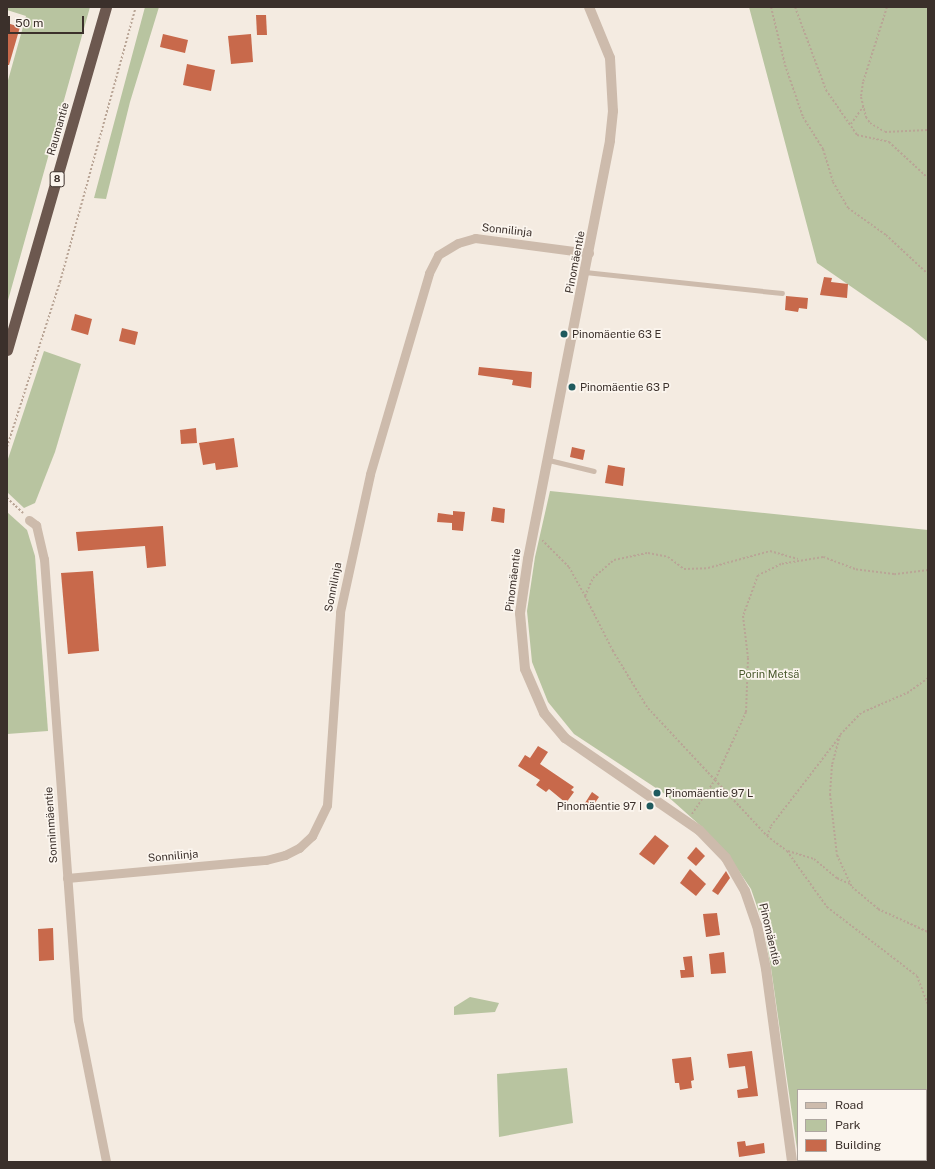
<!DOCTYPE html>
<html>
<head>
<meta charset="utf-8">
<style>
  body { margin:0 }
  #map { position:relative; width:935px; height:1169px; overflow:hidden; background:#f4ebe1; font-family:"Public Sans",sans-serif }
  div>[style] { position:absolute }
  .green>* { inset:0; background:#b8c4a0 }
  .building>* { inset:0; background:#c8694b }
  .path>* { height:2px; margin-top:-1px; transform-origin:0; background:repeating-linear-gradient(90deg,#b9a596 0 2px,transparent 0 4px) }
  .service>* { height:4.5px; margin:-2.25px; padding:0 2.25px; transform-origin:2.25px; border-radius:2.25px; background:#cdbbac }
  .minor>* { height:9px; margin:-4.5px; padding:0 4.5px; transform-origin:4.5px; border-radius:4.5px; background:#cdbbac }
  .tertiary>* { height:10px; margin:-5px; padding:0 5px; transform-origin:5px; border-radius:5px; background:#cdbbac }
  .trunk>* { height:11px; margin:-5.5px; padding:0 5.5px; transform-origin:5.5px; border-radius:5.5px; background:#6c584f }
  .dots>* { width:11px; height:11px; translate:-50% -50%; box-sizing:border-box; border:2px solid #fbf5ee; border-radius:50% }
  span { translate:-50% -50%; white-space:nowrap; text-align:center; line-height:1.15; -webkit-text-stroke:3.5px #fbf5ee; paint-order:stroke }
  .shield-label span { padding:1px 3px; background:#fbf5ee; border:1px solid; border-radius:3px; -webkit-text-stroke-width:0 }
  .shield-label { font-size:10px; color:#3b302b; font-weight:700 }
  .street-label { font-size:11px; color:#3b302b }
  .poi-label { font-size:11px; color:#3b302b }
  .left { translate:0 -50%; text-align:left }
  .right { translate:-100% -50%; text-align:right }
  .park-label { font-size:11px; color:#4a5a2e }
  .frame { position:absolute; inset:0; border:8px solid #3b302b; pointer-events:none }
  .legend { position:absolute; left:797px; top:1089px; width:130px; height:72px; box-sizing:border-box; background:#fbf5ee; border:1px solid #aea6a0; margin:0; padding:5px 7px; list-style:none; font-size:12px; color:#3b302b }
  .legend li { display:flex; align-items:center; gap:8px; height:20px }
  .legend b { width:20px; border:1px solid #aea6a0 }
  .scale { position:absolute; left:8px; top:16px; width:76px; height:18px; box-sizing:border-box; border:2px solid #3b302b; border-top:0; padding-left:5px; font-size:12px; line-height:14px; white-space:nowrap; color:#3b302b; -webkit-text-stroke:3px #fbf5ee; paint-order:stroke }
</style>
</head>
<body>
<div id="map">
  <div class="green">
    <i style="clip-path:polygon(7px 7px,90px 7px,7px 304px,7px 84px,26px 16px,7px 10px)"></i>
    <i style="clip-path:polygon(145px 7px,159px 7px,130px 102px,106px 199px,94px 198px)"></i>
    <i style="clip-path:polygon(749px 7px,928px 7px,928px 342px,911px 328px,817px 263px)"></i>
    <i style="clip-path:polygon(44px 351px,81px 364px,55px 452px,35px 503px,24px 508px,7px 492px,7px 462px)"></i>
    <i style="clip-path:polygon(550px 491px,928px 530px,928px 1162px,799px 1162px,799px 1160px,926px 1160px,926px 1090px,798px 1090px,798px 1156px,771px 968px,763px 924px,751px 889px,730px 858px,703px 828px,665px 794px,574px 734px,548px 702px,532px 662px,527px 611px,535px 557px)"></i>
    <i style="clip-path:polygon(7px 512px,27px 530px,35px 556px,48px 731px,7px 734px)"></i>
    <i style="clip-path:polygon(470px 997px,499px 1003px,495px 1012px,454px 1015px,454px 1007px)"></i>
    <i style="clip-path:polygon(567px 1068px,573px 1123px,499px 1137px,497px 1074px)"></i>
  </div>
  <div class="building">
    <i style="clip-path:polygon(256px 15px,266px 15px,267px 35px,257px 35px)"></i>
    <i style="clip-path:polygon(7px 23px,20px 27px,9px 65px,7px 65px)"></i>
    <i style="clip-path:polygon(163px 34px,188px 40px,185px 53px,160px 47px)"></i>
    <i style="clip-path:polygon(251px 34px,253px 62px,231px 64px,228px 36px)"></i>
    <i style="clip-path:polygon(187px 64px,215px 70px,211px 91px,183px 85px)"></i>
    <i style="clip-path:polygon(824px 277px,832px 278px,831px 282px,848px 284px,847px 298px,820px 295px)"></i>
    <i style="clip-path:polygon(786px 296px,808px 298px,807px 309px,799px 308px,798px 312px,785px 310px)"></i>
    <i style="clip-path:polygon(75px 314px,92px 319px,88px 335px,71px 330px)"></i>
    <i style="clip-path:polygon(122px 328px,138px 332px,135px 345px,119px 341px)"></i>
    <i style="clip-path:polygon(479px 367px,532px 372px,531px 388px,512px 385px,513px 380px,478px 375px)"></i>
    <i style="clip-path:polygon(196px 428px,197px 443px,181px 444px,180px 430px)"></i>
    <i style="clip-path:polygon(234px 438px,238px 467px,216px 470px,215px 463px,203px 465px,199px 443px)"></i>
    <i style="clip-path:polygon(572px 447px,585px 450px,583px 460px,570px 457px)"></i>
    <i style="clip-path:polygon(608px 465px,625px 468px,623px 486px,605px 483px)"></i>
    <i style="clip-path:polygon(493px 507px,505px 509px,504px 523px,491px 521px)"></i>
    <i style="clip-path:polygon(453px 511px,465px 512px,463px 531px,452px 530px,452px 523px,437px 522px,438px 513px,453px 515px)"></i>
    <i style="clip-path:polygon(163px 526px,166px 566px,147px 568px,145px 546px,78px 551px,76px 532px)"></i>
    <i style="clip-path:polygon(93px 571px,99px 651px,68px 654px,61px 573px)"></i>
    <i style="clip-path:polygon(538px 746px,548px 752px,540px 764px,574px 787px,571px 790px,574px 792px,566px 803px,549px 789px,546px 792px,536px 785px,540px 780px,518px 766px,525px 755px,530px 758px)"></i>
    <i style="clip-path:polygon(592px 792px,599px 797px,592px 807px,585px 803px)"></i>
    <i style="clip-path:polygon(655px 835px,669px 846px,654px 865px,639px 854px)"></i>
    <i style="clip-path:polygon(696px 847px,705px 856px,696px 866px,687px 858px)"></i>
    <i style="clip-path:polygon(690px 869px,706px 884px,696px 896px,680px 883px)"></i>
    <i style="clip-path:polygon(726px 871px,730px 878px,718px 895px,712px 891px)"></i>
    <i style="clip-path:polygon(717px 913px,720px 935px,706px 937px,703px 914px)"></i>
    <i style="clip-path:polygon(53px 928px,54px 960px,39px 961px,38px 929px)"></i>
    <i style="clip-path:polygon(724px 952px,726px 973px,711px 974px,709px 954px)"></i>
    <i style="clip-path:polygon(692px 956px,694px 977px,681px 978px,680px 970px,685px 970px,683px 957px)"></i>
    <i style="clip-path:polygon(752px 1051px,758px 1096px,738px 1098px,737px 1090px,748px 1088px,745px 1066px,729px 1068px,727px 1054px)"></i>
    <i style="clip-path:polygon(691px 1057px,694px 1080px,691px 1081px,692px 1088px,680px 1090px,679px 1083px,675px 1083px,672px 1059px)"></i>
    <i style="clip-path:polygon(745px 1141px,746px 1146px,764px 1143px,765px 1153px,739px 1157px,737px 1142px)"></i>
  </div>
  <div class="path">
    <i style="left:771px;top:7px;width:60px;rotate:76.4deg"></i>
    <i style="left:785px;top:65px;width:55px;rotate:70.9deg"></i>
    <i style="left:803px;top:117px;width:38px;rotate:58deg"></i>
    <i style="left:823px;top:149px;width:34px;rotate:73deg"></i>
    <i style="left:833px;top:182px;width:30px;rotate:60deg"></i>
    <i style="left:848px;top:208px;width:47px;rotate:35.4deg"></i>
    <i style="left:886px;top:235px;width:57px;rotate:42.9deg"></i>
    <i style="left:795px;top:7px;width:89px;rotate:69.5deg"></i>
    <i style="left:826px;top:90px;width:55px;rotate:55.4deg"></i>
    <i style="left:857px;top:135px;width:33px;rotate:12deg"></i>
    <i style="left:889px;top:142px;width:53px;rotate:42.7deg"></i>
    <i style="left:887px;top:7px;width:79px;rotate:107.7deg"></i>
    <i style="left:863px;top:82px;width:15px;rotate:98deg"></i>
    <i style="left:861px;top:97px;width:21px;rotate:76deg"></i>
    <i style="left:866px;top:117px;width:7px;rotate:56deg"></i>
    <i style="left:870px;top:123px;width:17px;rotate:31deg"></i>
    <i style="left:885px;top:132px;width:43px;rotate:-2.7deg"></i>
    <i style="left:851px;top:124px;width:21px;rotate:-55deg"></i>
    <i style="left:7px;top:447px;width:173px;rotate:-72.2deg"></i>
    <i style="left:60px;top:282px;width:285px;rotate:-74.6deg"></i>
    <i style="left:7px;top:498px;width:22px;rotate:43deg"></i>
    <i style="left:542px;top:540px;width:38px;rotate:45deg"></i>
    <i style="left:569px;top:567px;width:33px;rotate:61deg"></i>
    <i style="left:928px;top:570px;width:34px;rotate:173deg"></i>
    <i style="left:894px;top:574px;width:39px;rotate:-173deg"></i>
    <i style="left:855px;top:569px;width:34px;rotate:-159deg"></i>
    <i style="left:823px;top:557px;width:43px;rotate:170.5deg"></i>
    <i style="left:781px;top:564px;width:25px;rotate:154deg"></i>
    <i style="left:758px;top:575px;width:44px;rotate:110.1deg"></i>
    <i style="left:743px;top:616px;width:42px;rotate:83.2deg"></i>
    <i style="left:748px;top:658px;width:54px;rotate:92.1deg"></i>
    <i style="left:746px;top:712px;width:75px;rotate:114.5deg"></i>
    <i style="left:715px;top:780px;width:76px;rotate:47.1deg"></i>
    <i style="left:767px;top:836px;width:25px;rotate:37deg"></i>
    <i style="left:787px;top:851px;width:69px;rotate:54.5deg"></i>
    <i style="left:827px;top:907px;width:113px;rotate:37.5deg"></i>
    <i style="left:917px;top:976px;width:30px;rotate:69deg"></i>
    <i style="left:928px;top:678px;width:24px;rotate:144deg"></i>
    <i style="left:909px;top:692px;width:52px;rotate:156.4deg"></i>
    <i style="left:861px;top:713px;width:30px;rotate:134deg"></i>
    <i style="left:840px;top:735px;width:31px;rotate:105deg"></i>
    <i style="left:832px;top:765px;width:29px;rotate:94deg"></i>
    <i style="left:830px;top:794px;width:61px;rotate:83.5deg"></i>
    <i style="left:837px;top:855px;width:35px;rotate:65deg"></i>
    <i style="left:852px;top:887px;width:34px;rotate:40deg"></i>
    <i style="left:878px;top:909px;width:55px;rotate:24.7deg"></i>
    <i style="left:692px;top:814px;width:41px;rotate:-55.9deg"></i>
    <i style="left:715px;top:780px;width:100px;rotate:-133deg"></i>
    <i style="left:647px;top:707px;width:66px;rotate:-121.3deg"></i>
    <i style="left:613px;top:651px;width:62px;rotate:-117deg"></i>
    <i style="left:585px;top:596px;width:20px;rotate:-66deg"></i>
    <i style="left:593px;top:578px;width:28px;rotate:-41deg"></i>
    <i style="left:614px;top:560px;width:35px;rotate:-12deg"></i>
    <i style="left:648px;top:553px;width:20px;rotate:11deg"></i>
    <i style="left:668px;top:557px;width:20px;rotate:37deg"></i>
    <i style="left:684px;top:569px;width:24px;rotate:-2deg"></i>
    <i style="left:708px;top:568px;width:64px;rotate:-15.3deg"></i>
    <i style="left:770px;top:551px;width:29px;rotate:16deg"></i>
    <i style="left:767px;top:836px;width:11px;rotate:-68deg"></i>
    <i style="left:771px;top:826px;width:113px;rotate:-52.5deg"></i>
    <i style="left:788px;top:851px;width:27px;rotate:17deg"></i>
    <i style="left:814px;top:859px;width:30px;rotate:40deg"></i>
    <i style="left:837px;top:878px;width:14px;rotate:25deg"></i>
  </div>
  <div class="service">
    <i style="left:585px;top:272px;width:198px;rotate:6.1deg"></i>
    <i style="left:549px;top:460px;width:46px;rotate:13.7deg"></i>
  </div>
  <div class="minor">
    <i style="left:29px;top:520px;width:9px;rotate:36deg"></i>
    <i style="left:36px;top:525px;width:35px;rotate:77deg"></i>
    <i style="left:44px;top:559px;width:462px;rotate:85.8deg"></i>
    <i style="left:78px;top:1020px;width:145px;rotate:78.8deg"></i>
    <i style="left:67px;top:878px;width:200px;rotate:-5.2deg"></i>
    <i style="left:266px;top:860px;width:20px;rotate:-15deg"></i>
    <i style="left:285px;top:855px;width:16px;rotate:-27deg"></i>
    <i style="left:299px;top:848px;width:18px;rotate:-43deg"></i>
    <i style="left:312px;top:836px;width:34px;rotate:-64deg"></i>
    <i style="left:327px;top:805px;width:193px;rotate:-86.1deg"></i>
    <i style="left:340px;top:612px;width:141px;rotate:-77.7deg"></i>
    <i style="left:370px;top:474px;width:209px;rotate:-73.6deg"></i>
    <i style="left:429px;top:273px;width:20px;rotate:-63deg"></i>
    <i style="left:438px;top:255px;width:23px;rotate:-31deg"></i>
    <i style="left:458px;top:243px;width:18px;rotate:-16deg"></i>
    <i style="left:475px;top:238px;width:115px;rotate:7.5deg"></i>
  </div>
  <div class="tertiary">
    <i style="left:589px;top:7px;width:55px;rotate:67.6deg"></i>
    <i style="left:610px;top:58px;width:53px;rotate:86.8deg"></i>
    <i style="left:613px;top:111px;width:30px;rotate:96deg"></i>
    <i style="left:610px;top:141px;width:426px;rotate:101.1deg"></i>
    <i style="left:528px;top:559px;width:55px;rotate:98.4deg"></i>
    <i style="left:520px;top:613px;width:56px;rotate:84.9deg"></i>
    <i style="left:525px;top:669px;width:48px;rotate:66.6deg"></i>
    <i style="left:544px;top:713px;width:33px;rotate:50deg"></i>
    <i style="left:565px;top:738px;width:163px;rotate:34.5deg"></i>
    <i style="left:699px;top:830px;width:39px;rotate:46deg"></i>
    <i style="left:726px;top:858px;width:38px;rotate:60deg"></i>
    <i style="left:745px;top:891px;width:36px;rotate:71deg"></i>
    <i style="left:757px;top:925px;width:45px;rotate:78.4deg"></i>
    <i style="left:766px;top:969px;width:195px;rotate:82.3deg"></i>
  </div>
  <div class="trunk">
    <i style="left:7px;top:350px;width:357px;rotate:-73.9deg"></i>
  </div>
  <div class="dots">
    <i style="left:564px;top:334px;background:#1f5a5e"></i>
    <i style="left:572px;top:387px;background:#1f5a5e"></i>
    <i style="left:657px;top:793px;background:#1f5a5e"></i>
    <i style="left:650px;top:806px;background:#1f5a5e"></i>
  </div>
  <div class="shield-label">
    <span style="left:57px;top:179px">8</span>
  </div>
  <div class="street-label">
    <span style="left:58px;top:129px;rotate:-74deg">Raumantie</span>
    <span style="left:507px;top:230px;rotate:6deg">Sonnilinja</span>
    <span style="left:575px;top:262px;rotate:-79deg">Pinomäentie</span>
    <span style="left:513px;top:580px;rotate:-83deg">Pinomäentie</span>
    <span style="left:333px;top:587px;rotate:-79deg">Sonnilinja</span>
    <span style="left:51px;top:825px;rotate:-94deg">Sonninmäentie</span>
    <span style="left:173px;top:856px;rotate:-5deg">Sonnilinja</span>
    <span style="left:770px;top:934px;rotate:77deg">Pinomäentie</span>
  </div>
  <div class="poi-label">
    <span class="left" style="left:572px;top:334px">Pinomäentie 63 E</span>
    <span class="left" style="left:580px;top:387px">Pinomäentie 63 P</span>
    <span class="left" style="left:665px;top:793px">Pinomäentie 97 L</span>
    <span class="right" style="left:642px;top:806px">Pinomäentie 97 I</span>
  </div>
  <div class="park-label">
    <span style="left:769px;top:674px">Porin Metsä</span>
  </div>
  <div class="frame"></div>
  <ul class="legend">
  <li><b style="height:5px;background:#cdbbac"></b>Road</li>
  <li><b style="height:11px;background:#b8c4a0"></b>Park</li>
  <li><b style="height:11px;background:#c8694b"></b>Building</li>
  </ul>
  <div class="scale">50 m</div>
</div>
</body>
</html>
